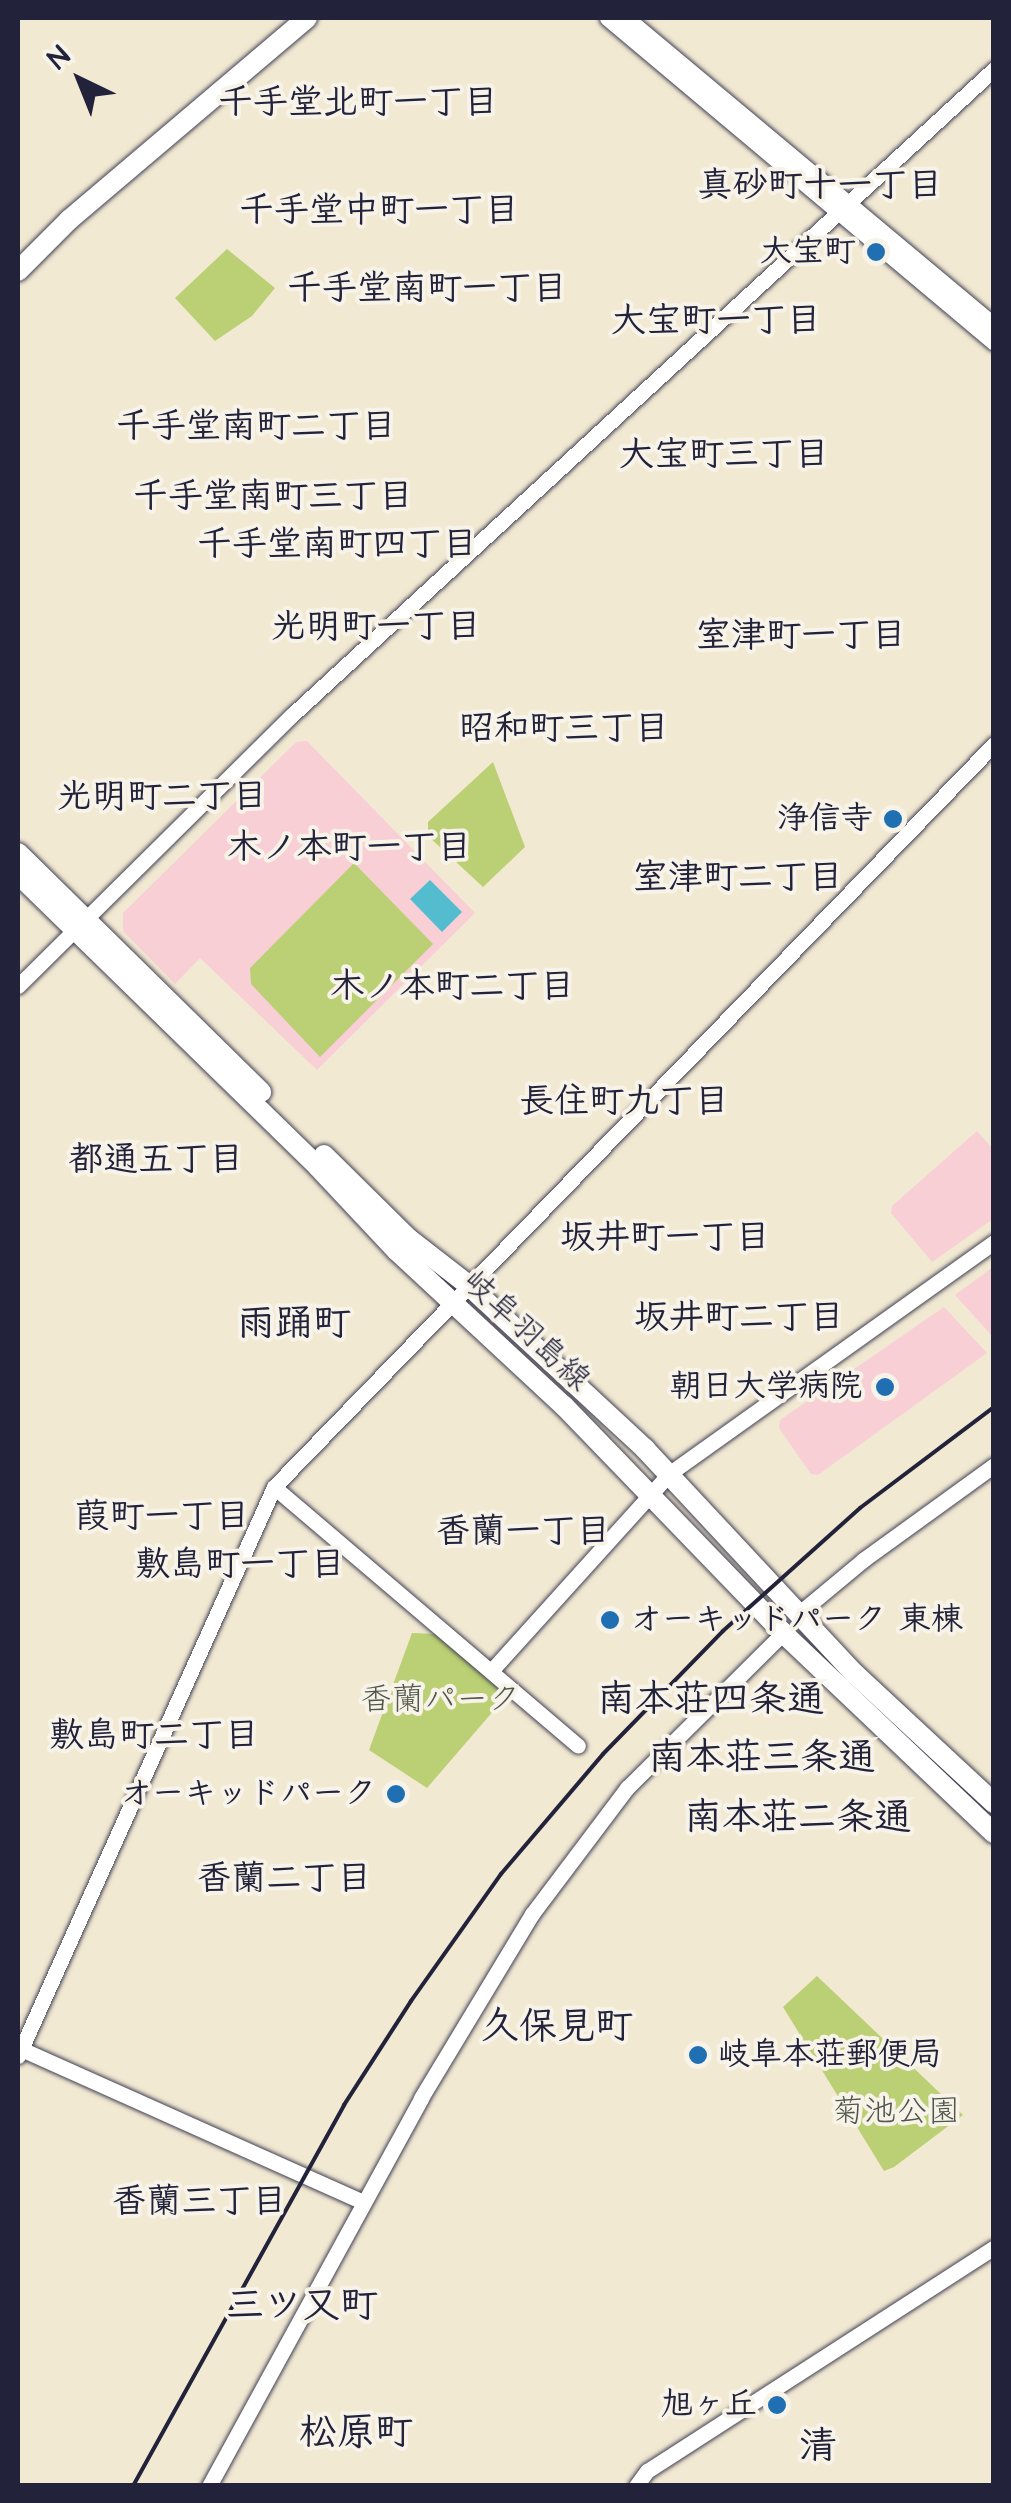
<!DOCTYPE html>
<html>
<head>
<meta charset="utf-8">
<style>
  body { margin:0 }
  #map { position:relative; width:1011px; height:2503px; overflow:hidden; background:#f2e9d3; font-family:"Architects Daughter","Klee One",sans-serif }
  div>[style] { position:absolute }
  .built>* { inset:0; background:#f7cfd5 }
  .green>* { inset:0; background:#bbd074 }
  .water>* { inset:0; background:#53bdcf }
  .roads { filter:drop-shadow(0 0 2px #414052) drop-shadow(0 0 2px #414052) }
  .minor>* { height:15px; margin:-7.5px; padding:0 7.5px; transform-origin:7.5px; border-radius:7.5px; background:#fff }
  .major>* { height:20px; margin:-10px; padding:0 10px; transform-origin:10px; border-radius:10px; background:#fff }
  .rail>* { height:4px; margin:-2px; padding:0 2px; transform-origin:2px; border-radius:2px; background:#22223b }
  .dots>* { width:28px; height:28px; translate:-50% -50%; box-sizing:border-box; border:5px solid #f7f3e8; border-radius:50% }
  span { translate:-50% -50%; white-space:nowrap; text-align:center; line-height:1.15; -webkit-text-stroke:8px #f7f3e8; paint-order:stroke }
  .poi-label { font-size:32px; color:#22223b; font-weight:700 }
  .right { translate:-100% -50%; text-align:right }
  .left { translate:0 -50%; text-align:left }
  .street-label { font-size:32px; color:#22223b }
  .park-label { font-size:32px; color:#50564c }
  .neighbourhood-label { font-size:35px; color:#22223b; font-weight:700 }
  .quarter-label { font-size:38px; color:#22223b; font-weight:700 }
  .frame { position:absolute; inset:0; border:20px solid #22223b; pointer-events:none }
  .north { position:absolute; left:30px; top:30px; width:100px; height:100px; -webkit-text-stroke:8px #f7f3e8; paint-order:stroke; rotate:317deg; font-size:28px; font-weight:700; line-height:40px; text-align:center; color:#22223b }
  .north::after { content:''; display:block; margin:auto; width:35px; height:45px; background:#22223b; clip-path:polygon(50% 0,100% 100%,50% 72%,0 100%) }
</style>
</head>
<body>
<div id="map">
  <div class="built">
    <i style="clip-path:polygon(307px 741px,475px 913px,317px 1070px,200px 958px,175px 984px,123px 931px,123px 913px,296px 742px)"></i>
    <i style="clip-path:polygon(977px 1131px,993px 1149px,993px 1219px,932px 1262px,891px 1213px,892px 1206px)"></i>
    <i style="clip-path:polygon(993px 1267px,993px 1337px,955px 1295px)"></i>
    <i style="clip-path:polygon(944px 1307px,987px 1353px,818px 1475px,811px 1474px,779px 1428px,780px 1420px)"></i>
  </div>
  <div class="green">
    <i style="clip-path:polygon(227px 249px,275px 288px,252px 316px,215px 341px,175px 298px)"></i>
    <i style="clip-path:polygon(493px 762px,525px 847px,483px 887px,428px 836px,428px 822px)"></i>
    <i style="clip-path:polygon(354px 863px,433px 944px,320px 1057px,251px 984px,250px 968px)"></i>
    <i style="clip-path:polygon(412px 1633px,436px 1634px,508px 1694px,427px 1788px,369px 1750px)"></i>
    <i style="clip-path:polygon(817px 1976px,963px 2115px,894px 2167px,884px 2171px,783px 2007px)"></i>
  </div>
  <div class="water">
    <i style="clip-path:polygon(430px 880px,462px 912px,442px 932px,410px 899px)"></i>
  </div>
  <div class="roads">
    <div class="minor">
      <i style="left:607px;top:18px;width:505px;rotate:40.02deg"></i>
      <i style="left:627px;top:18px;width:478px;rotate:39.9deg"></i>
      <i style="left:18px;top:986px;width:385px;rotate:-44.7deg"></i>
      <i style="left:292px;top:715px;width:954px;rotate:-42.62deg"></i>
      <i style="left:274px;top:1487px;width:399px;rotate:40.4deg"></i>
      <i style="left:797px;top:1615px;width:86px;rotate:-39.8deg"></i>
      <i style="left:863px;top:1560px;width:162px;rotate:-35.9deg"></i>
      <i style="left:491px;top:1671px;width:267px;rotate:-47.9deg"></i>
      <i style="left:670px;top:1473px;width:398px;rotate:-35.5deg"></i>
      <i style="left:21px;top:2049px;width:375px;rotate:24.1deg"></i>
      <i style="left:18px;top:2056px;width:624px;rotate:-65.78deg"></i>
      <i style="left:274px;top:1487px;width:1035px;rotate:-45.9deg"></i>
      <i style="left:209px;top:2486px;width:442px;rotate:-61.3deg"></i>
      <i style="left:421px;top:2098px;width:215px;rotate:-58.9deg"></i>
      <i style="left:532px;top:1914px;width:158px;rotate:-53deg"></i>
      <i style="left:627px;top:1788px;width:220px;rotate:-44.8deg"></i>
      <i style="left:636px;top:2486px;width:19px;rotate:-54deg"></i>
      <i style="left:647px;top:2471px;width:413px;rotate:-32.8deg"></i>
    </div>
    <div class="major">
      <i style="left:18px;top:271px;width:72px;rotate:-45deg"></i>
      <i style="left:69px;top:220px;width:312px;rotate:-40.3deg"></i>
      <i style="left:18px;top:853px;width:341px;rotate:44.5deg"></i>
      <i style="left:18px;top:874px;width:419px;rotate:44.3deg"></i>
      <i style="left:318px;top:1167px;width:115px;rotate:46.8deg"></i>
      <i style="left:397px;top:1251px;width:228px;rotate:42.9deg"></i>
      <i style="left:564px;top:1406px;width:315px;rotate:46deg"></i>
      <i style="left:783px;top:1633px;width:291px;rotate:43.5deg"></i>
      <i style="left:324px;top:1155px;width:120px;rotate:44.7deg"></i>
      <i style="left:409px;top:1239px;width:73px;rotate:37.8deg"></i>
      <i style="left:467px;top:1284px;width:243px;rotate:42.8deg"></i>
      <i style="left:645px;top:1449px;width:308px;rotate:47deg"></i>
      <i style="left:855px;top:1674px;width:190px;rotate:42.9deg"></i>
    </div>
  </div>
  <div class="rail">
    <i style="left:133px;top:2486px;width:436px;rotate:-61deg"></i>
    <i style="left:344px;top:2105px;width:124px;rotate:-57.2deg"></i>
    <i style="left:411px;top:2001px;width:156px;rotate:-54.7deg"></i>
    <i style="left:501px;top:1874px;width:157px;rotate:-49.6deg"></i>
    <i style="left:603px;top:1754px;width:172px;rotate:-45.7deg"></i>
    <i style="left:723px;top:1631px;width:184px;rotate:-41.9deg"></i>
    <i style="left:860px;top:1508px;width:168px;rotate:-37deg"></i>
  </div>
  <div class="dots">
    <i style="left:876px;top:252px;background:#1f6fb2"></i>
    <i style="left:893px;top:819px;background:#1f6fb2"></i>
    <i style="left:885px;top:1387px;background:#1f6fb2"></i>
    <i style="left:610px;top:1620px;background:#1f6fb2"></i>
    <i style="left:396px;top:1794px;background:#1f6fb2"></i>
    <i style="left:698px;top:2055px;background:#1f6fb2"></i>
    <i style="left:777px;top:2405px;background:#1f6fb2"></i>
  </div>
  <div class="poi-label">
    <span class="right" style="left:856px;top:252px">大宝町</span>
    <span class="right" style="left:873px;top:819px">浄信寺</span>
    <span class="right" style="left:862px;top:1387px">朝日大学病院</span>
    <span class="left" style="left:630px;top:1620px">オーキッドパーク 東棟</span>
    <span class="right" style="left:376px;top:1794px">オーキッドパーク</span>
    <span class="left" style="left:718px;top:2055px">岐阜本荘郵便局</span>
    <span class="right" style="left:757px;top:2405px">旭ヶ丘</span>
  </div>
  <div class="street-label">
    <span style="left:526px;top:1331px;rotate:43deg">岐阜羽島線</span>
  </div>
  <div class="park-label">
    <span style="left:440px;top:1700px">香蘭パーク</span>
    <span style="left:896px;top:2112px">菊池公園</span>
  </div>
  <div class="neighbourhood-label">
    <span style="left:358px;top:103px">千手堂北町一丁目</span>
    <span style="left:820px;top:186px">真砂町十一丁目</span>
    <span style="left:379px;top:211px">千手堂中町一丁目</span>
    <span style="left:427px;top:289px">千手堂南町一丁目</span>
    <span style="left:716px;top:321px">大宝町一丁目</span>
    <span style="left:256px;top:427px">千手堂南町二丁目</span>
    <span style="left:724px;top:455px">大宝町三丁目</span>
    <span style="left:273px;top:497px">千手堂南町三丁目</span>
    <span style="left:337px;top:545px">千手堂南町四丁目</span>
    <span style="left:376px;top:627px">光明町一丁目</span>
    <span style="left:801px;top:636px">室津町一丁目</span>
    <span style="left:564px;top:729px">昭和町三丁目</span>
    <span style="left:162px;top:797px">光明町二丁目</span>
    <span style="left:349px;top:848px">木ノ本町一丁目</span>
    <span style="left:738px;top:878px">室津町二丁目</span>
    <span style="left:452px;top:987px">木ノ本町二丁目</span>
    <span style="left:624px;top:1102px">長住町九丁目</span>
    <span style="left:156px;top:1160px">都通五丁目</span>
    <span style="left:665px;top:1238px">坂井町一丁目</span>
    <span style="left:739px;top:1318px">坂井町二丁目</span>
    <span style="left:162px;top:1517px">葭町一丁目</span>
    <span style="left:523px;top:1532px">香蘭一丁目</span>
    <span style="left:240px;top:1565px">敷島町一丁目</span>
    <span style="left:154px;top:1736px">敷島町二丁目</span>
    <span style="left:284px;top:1879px">香蘭二丁目</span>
    <span style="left:199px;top:2202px">香蘭三丁目</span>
  </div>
  <div class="quarter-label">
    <span style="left:294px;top:1325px">雨踊町</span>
    <span style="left:711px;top:1701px">南本荘四条通</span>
    <span style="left:762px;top:1759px">南本荘三条通</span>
    <span style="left:798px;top:1819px">南本荘二条通</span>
    <span style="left:557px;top:2028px">久保見町</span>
    <span style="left:302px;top:2307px">三ツ又町</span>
    <span style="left:356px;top:2434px">松原町</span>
    <span style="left:818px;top:2448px">清</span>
  </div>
  <div class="frame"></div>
  <div class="north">N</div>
</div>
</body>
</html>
